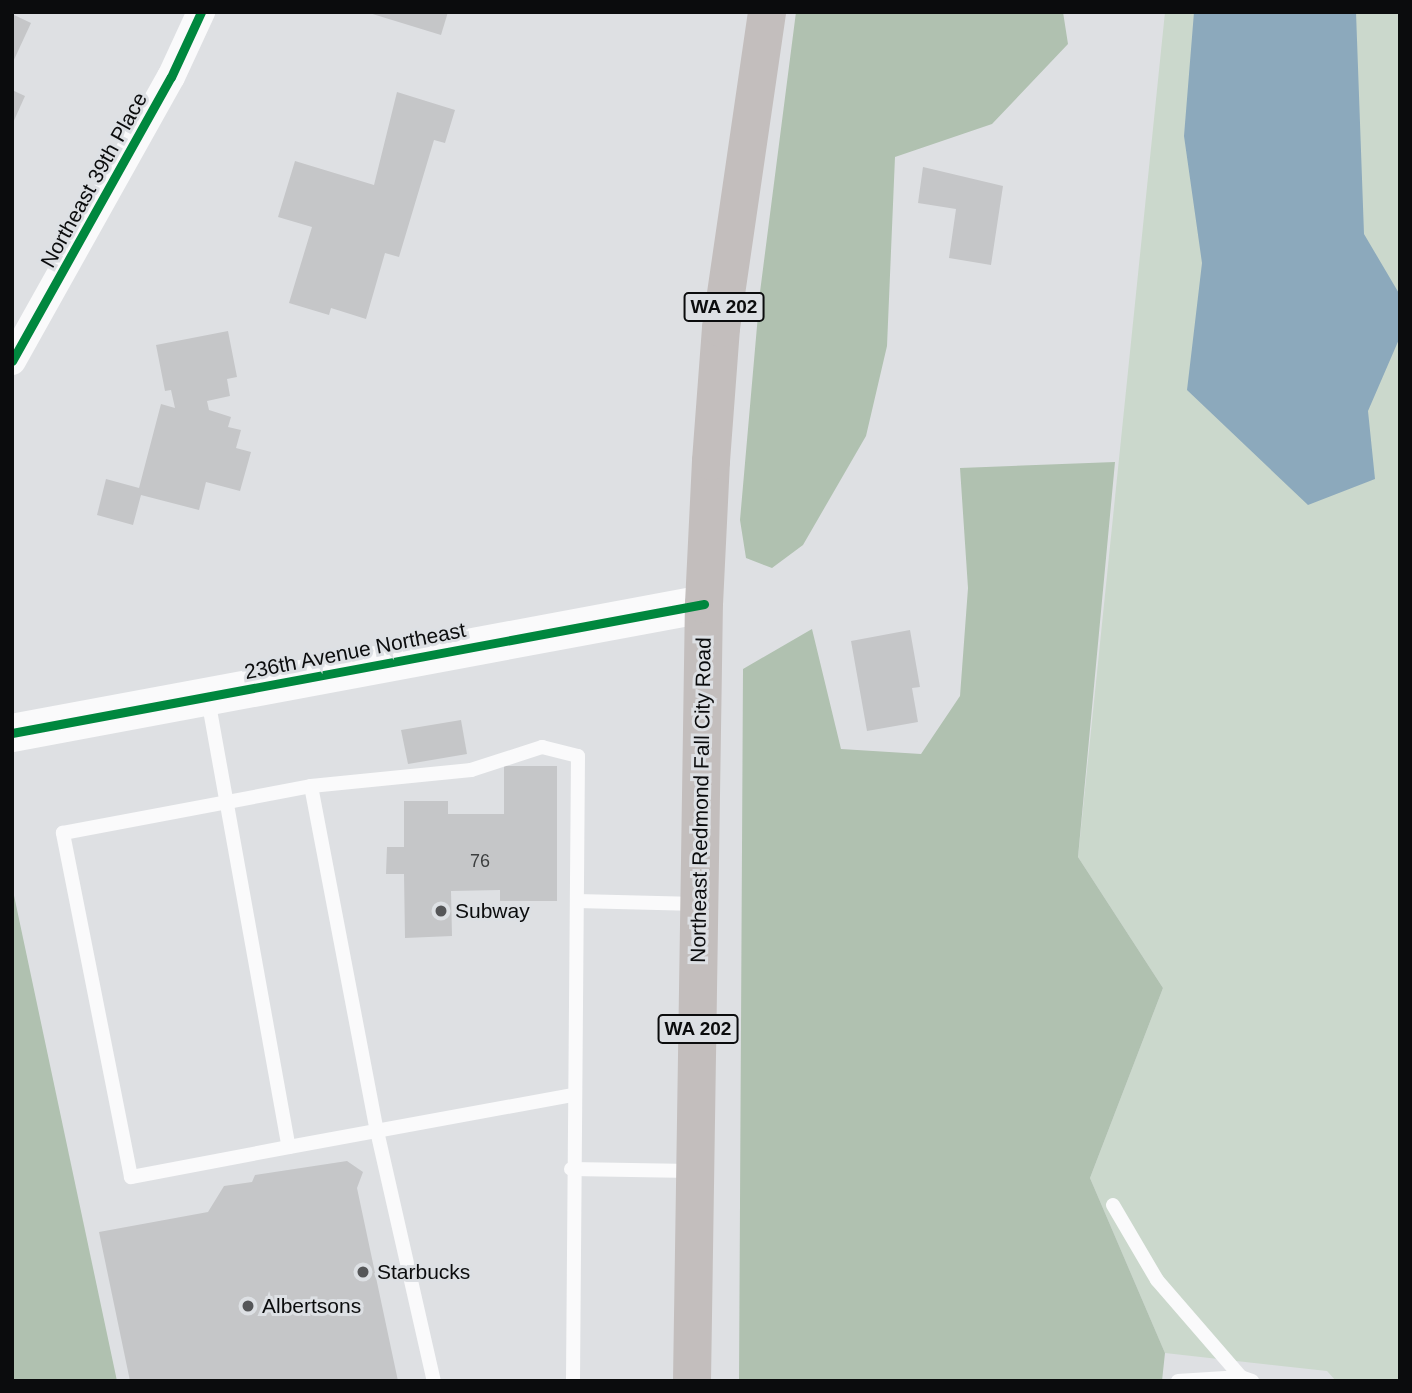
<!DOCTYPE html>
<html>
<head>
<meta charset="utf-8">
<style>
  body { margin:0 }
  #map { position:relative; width:1412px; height:1393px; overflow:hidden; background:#dee0e3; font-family:Arial,sans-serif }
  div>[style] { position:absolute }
  .green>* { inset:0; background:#cbd8cc }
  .forest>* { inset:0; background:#b0c1b0 }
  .water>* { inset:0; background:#8ca9bc }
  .building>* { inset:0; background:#c5c6c8 }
  .lane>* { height:14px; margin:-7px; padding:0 7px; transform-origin:7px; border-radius:7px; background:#fafafb }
  .street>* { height:28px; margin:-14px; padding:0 14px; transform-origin:14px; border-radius:14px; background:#fafafb }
  .secondary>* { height:38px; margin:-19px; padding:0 19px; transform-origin:19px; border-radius:19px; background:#fafafb }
  .primary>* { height:38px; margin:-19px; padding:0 19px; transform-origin:19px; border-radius:19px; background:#c3bebd }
  .cycleway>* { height:9px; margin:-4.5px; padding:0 4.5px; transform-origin:4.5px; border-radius:4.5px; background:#00873e }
  .dots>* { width:19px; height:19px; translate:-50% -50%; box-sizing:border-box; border:4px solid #dde0e4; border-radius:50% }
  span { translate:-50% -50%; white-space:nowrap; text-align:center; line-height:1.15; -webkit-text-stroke:6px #dde0e4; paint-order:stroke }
  .number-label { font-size:18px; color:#3c3e3f }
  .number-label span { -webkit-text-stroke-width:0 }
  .shield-label span { padding:2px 5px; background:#dde0e4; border:2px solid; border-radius:5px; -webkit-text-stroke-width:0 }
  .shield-label { font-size:19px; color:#0b0c0d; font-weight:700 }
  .street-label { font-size:21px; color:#0b0c0d }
  .poi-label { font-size:21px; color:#0b0c0d }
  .left { translate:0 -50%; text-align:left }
  .frame { position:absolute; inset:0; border:14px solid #0b0c0d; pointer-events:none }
</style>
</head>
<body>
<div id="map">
  <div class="green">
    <i style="clip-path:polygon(1165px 12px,1400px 12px,1400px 1381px,1336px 1381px,1327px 1371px,1165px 1353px,1090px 1178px,1163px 988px,1078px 857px)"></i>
  </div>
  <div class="forest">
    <i style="clip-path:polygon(796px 12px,1063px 12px,1068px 44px,992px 124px,895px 157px,887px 346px,866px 436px,803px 545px,772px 568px,746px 558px,740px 520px,760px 292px)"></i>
    <i style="clip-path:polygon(1115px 462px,1078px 857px,1163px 988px,1090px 1178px,1165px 1353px,1162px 1381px,739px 1381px,743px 669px,812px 629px,841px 749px,921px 754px,960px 696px,968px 588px,960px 468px)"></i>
    <i style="clip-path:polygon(12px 886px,117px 1381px,12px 1381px)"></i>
  </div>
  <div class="water">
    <i style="clip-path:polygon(1194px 12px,1356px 12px,1364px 234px,1400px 295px,1400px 337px,1368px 411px,1375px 479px,1308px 505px,1187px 390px,1202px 263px,1184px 136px)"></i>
  </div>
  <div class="building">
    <i style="clip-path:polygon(366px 12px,448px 12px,441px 35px)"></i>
    <i style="clip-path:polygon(12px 14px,31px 23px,12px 64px)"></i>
    <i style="clip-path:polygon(12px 90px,25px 96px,12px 125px)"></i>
    <i style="clip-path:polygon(397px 92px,455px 110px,445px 143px,434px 140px,399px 257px,385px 253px,366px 319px,331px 308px,329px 315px,289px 303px,312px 227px,278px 217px,295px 161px,374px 185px)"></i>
    <i style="clip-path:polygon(923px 167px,1003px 186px,991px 265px,949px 258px,956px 209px,918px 203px)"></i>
    <i style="clip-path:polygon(228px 331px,237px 377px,227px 379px,230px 396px,207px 401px,209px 410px,231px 417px,228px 427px,241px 430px,236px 448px,251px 452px,240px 491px,206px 482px,199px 510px,141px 495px,133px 525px,97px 515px,106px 479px,139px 488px,161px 404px,175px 408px,171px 390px,165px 391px,156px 345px)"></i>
    <i style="clip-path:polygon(910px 630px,920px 687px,912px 688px,918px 722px,867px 731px,851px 641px)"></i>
    <i style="clip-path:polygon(461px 720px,467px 754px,408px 764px,401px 730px)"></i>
    <i style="clip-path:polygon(504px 766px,557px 766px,557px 901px,500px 901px,500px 890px,451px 891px,452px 936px,405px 938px,404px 874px,386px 874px,387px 847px,404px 847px,404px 801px,448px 801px,448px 814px,504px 814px)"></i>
    <i style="clip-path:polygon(347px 1161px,363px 1172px,357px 1188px,398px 1381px,130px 1381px,99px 1232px,208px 1212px,224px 1186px,252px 1182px,255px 1175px)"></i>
  </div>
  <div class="lane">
    <i style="left:208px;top:699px;width:455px;rotate:79.8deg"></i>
    <i style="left:289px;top:1147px;width:289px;rotate:-10.4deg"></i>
    <i style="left:311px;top:786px;width:161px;rotate:-5.7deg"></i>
    <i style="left:471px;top:770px;width:75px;rotate:-17.9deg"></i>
    <i style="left:542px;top:747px;width:37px;rotate:14deg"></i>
    <i style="left:578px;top:756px;width:625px;rotate:90.46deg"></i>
    <i style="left:577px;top:901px;width:121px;rotate:1.4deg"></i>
    <i style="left:289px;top:1147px;width:161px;rotate:169.2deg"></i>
    <i style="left:131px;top:1177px;width:351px;rotate:-101.2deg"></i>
    <i style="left:63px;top:833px;width:252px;rotate:-10.7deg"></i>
    <i style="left:311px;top:786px;width:351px;rotate:79.2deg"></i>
    <i style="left:377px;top:1131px;width:256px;rotate:77.2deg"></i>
    <i style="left:571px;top:1169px;width:121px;rotate:0.9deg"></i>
    <i style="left:1113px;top:1205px;width:87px;rotate:59.6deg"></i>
    <i style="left:1157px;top:1280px;width:128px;rotate:49.1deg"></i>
    <i style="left:1178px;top:1381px;width:63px;rotate:-3.6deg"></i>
    <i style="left:1241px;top:1377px;width:12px;rotate:20deg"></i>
  </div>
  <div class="street">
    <i style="left:12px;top:361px;width:325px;rotate:-60.8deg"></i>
    <i style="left:171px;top:77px;width:72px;rotate:-65.2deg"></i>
  </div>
  <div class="secondary">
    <i style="left:12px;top:733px;width:704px;rotate:-10.56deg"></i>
  </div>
  <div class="primary">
    <i style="left:692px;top:1381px;width:777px;rotate:-89.12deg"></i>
    <i style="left:704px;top:604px;width:143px;rotate:-87.2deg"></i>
    <i style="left:711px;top:461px;width:133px;rotate:-85.7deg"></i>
    <i style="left:721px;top:328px;width:319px;rotate:-81.7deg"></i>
  </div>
  <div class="cycleway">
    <i style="left:12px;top:361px;width:325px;rotate:-60.8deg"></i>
    <i style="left:171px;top:77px;width:72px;rotate:-65.2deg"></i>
    <i style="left:12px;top:733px;width:704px;rotate:-10.56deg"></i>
  </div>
  <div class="dots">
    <i style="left:441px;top:911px;background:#555658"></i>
    <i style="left:363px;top:1272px;background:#555658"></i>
    <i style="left:248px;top:1306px;background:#555658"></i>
  </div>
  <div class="number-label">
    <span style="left:480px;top:861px">76</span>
  </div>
  <div class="shield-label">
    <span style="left:724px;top:307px">WA 202</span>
    <span style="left:698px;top:1029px">WA 202</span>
  </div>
  <div class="street-label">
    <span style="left:94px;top:180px;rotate:-61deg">Northeast 39th Place</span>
    <span style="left:355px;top:651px;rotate:-11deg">236th Avenue Northeast</span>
    <span style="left:701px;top:800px;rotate:-89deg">Northeast Redmond Fall City Road</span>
  </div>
  <div class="poi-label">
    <span class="left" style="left:455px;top:911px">Subway</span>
    <span class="left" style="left:377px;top:1272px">Starbucks</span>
    <span class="left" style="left:262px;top:1306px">Albertsons</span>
  </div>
  <div class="frame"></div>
</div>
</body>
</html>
